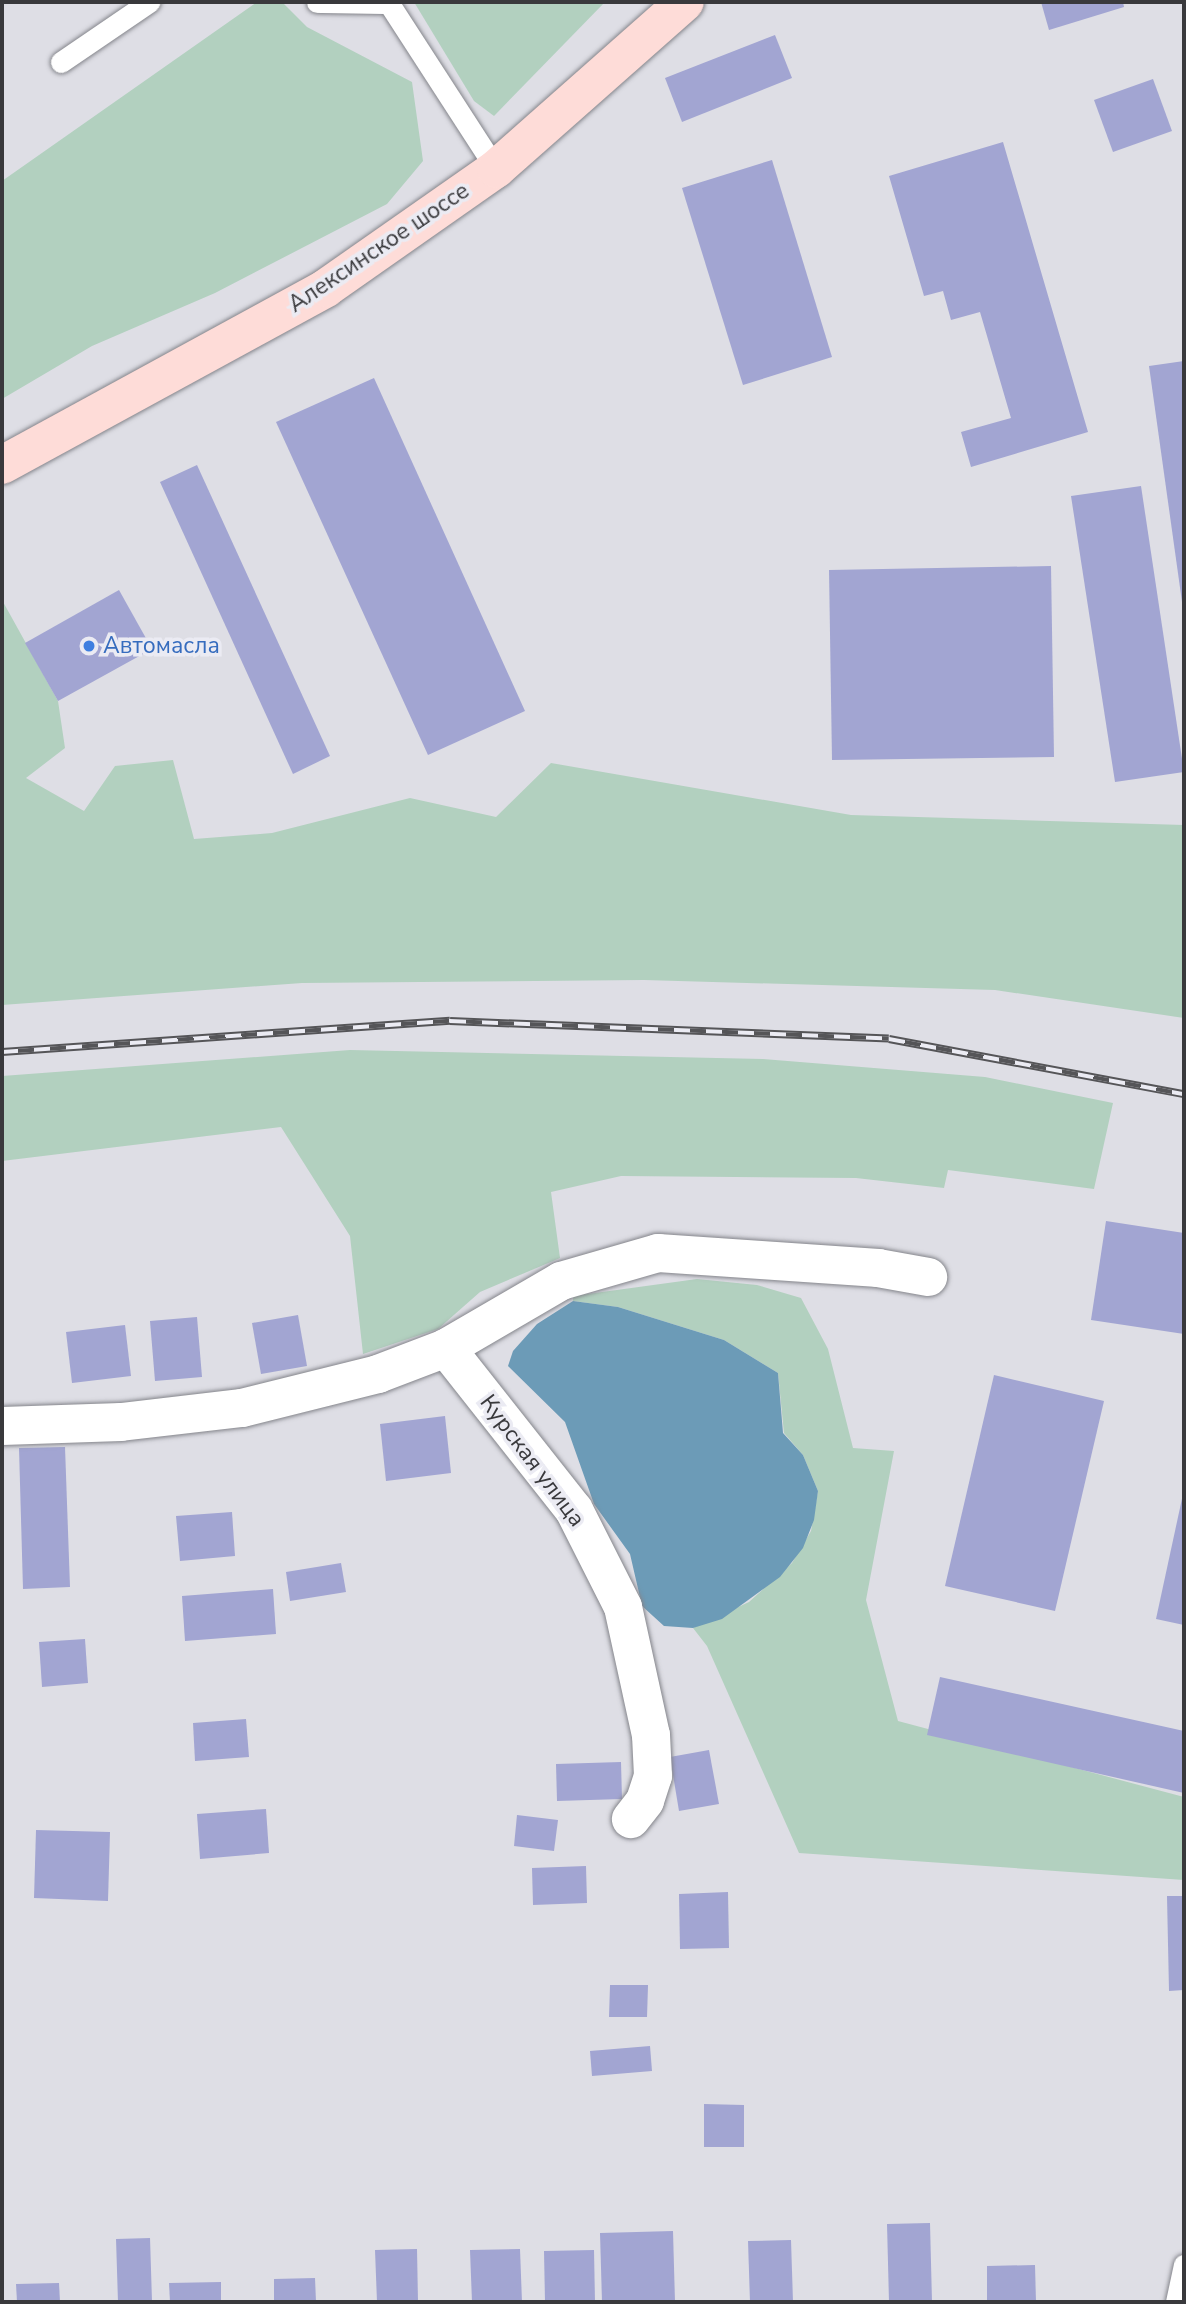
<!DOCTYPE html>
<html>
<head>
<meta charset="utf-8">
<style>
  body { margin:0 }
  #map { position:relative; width:1186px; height:2304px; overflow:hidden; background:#dedee5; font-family:"Nunito Sans",sans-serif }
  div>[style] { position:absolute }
  .green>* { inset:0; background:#b2d0bf }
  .water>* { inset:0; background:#6c9bb7 }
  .building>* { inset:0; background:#a2a5d2 }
  .roads { filter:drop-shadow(0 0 2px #84858b) drop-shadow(0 0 2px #84858b) }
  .lane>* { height:21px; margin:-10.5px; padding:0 10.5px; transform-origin:10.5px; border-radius:10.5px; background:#fff }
  .street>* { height:38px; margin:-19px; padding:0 19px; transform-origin:19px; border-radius:19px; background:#fff }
  .secondary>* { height:38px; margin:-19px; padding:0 19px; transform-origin:19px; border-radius:19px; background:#fedcd8 }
  .rail>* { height:8px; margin-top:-4px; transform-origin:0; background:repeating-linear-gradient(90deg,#ebebf3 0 16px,#555558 0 32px); box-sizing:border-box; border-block:2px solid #555558 }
  .dots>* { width:19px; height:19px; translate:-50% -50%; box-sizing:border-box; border:4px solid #ebebf3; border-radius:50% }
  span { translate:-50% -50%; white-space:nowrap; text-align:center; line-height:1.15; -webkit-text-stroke:7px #ebebf3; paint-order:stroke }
  .street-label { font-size:23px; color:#39393c }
  .shop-label { font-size:23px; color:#366cbe }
  .left { translate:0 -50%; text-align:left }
  .frame { position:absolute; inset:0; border:4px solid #39393c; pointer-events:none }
</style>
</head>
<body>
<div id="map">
  <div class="green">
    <i style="clip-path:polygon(257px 2px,282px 2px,307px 27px,412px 82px,423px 161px,387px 204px,215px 293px,92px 346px,2px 399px,2px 181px)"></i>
    <i style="clip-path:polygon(414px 2px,605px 2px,494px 116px,474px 101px)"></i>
    <i style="clip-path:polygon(2px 600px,58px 701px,65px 748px,26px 778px,84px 811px,115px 766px,173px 760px,194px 839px,272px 833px,410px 798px,496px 817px,551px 763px,851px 815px,1184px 825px,1184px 1018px,995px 990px,644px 980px,302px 983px,2px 1005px)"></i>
    <i style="clip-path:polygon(350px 1050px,763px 1059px,985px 1077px,1113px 1103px,1094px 1189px,948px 1170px,944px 1188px,856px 1178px,621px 1176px,551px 1192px,560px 1258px,480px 1292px,438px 1329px,363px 1354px,350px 1236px,281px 1127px,2px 1161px,2px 1076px)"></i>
    <i style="clip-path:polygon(697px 1279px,757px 1285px,801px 1298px,828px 1349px,853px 1448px,894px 1451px,866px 1600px,898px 1721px,1184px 1797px,1184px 1880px,799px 1853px,707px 1646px,693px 1628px,749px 1602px,792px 1563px,811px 1531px,818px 1491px,803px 1455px,784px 1433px,778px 1373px,724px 1340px,618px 1307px,573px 1301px,573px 1296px)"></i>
  </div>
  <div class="water">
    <i style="clip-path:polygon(573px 1301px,618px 1307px,724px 1340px,778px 1373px,783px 1433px,803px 1455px,818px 1491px,814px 1520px,803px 1548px,780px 1577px,722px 1619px,693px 1628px,664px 1626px,642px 1606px,630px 1554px,594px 1504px,565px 1422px,508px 1366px,513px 1351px,537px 1324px)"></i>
  </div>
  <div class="building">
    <i style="clip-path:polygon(1041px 2px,1123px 2px,1124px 7px,1049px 30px)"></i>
    <i style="clip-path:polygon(775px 35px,792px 78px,682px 122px,665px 78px)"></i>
    <i style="clip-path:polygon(1153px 79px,1172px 131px,1113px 152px,1094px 100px)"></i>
    <i style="clip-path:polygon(1003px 142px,1088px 432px,971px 467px,961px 432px,1011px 418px,980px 312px,951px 320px,943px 291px,924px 296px,889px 176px)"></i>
    <i style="clip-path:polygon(772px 160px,832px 357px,743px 385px,682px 188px)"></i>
    <i style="clip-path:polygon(1184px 361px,1184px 608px,1183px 609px,1149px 366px)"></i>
    <i style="clip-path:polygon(374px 378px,525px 711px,428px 755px,276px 422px)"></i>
    <i style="clip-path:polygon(197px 465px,330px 756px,293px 774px,160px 482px)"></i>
    <i style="clip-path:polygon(1141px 486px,1184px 772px,1115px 782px,1071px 496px)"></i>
    <i style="clip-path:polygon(1051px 566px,1054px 757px,832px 760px,829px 570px)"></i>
    <i style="clip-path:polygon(119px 590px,152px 649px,58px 701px,25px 643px)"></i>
    <i style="clip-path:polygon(1106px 1221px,1184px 1233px,1184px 1334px,1091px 1320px)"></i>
    <i style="clip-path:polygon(298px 1315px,307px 1366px,261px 1374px,252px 1323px)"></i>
    <i style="clip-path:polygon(197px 1317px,202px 1377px,155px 1381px,150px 1321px)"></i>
    <i style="clip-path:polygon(125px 1325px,131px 1376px,72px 1383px,66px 1332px)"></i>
    <i style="clip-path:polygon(994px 1375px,1104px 1401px,1055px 1611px,945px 1586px)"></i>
    <i style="clip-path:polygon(445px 1416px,451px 1473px,386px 1481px,380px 1424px)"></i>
    <i style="clip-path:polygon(65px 1447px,70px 1587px,23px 1589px,19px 1448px)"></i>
    <i style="clip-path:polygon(1183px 1494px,1184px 1494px,1184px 1625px,1156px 1619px)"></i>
    <i style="clip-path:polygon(232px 1512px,235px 1556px,180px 1561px,176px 1516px)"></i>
    <i style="clip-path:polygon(341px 1563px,346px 1592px,290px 1601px,286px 1572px)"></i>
    <i style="clip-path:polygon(273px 1589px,276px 1634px,185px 1641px,182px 1596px)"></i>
    <i style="clip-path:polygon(85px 1639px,88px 1683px,42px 1687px,39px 1642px)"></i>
    <i style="clip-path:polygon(940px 1677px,1184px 1731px,1184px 1793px,927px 1735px)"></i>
    <i style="clip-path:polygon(246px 1719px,249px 1757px,195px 1761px,193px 1723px)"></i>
    <i style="clip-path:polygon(709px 1750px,719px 1804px,679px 1811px,670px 1757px)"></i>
    <i style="clip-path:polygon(621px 1762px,622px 1799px,557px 1801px,556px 1764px)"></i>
    <i style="clip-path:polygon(266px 1809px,269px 1853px,200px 1859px,197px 1814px)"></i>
    <i style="clip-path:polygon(517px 1815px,558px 1820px,554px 1851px,514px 1846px)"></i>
    <i style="clip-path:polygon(36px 1830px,110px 1832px,108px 1901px,34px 1898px)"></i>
    <i style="clip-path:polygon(586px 1866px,587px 1903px,533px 1905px,532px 1868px)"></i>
    <i style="clip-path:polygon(728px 1892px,729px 1948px,680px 1949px,679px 1894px)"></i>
    <i style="clip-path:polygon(1167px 1896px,1184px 1896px,1184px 1990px,1169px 1991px)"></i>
    <i style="clip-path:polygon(610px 1985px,648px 1985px,647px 2017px,609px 2017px)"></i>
    <i style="clip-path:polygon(650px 2046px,652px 2071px,592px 2076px,590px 2051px)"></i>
    <i style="clip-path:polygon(704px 2104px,744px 2105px,744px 2147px,704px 2147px)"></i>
    <i style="clip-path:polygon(930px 2223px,932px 2302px,889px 2302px,887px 2224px)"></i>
    <i style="clip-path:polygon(673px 2231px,675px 2302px,602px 2302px,600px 2233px)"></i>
    <i style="clip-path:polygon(150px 2238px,152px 2302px,118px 2302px,116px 2239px)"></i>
    <i style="clip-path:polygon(791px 2240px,793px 2302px,750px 2302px,748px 2241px)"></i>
    <i style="clip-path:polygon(417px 2249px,418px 2302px,377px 2302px,375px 2250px)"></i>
    <i style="clip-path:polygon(520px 2249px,522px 2302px,472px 2302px,470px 2250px)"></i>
    <i style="clip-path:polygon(594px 2250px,595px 2302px,545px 2302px,544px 2251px)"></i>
    <i style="clip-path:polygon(1035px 2265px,1036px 2302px,987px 2302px,987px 2266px)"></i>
    <i style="clip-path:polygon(315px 2278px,316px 2302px,274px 2302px,274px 2279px)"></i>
    <i style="clip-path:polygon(221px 2282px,221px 2302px,170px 2302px,169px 2283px)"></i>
    <i style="clip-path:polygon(59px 2283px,60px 2302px,17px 2302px,16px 2284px)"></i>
  </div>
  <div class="roads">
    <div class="lane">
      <i style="left:317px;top:2px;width:72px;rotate:0.8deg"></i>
      <i style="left:388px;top:2px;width:199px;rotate:57.1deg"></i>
      <i style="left:61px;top:62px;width:107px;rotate:-34.3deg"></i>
      <i style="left:1176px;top:2302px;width:38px;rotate:-78deg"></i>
    </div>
    <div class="street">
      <i style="left:446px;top:1348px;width:206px;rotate:51.7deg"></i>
      <i style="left:574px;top:1510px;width:109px;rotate:63.2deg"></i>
      <i style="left:623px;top:1607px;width:131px;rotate:77.7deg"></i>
      <i style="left:651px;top:1735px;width:41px;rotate:87.2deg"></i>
      <i style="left:653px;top:1776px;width:26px;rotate:108deg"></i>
      <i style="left:645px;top:1801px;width:23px;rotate:128deg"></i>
      <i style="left:2px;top:1426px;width:119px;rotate:-1.9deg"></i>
      <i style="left:121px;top:1422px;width:122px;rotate:-6.6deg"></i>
      <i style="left:242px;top:1408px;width:140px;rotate:-14deg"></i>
      <i style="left:378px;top:1374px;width:73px;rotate:-20.9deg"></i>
      <i style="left:446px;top:1348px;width:133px;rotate:-30.2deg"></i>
      <i style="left:561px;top:1281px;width:101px;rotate:-16.1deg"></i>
      <i style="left:658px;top:1253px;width:221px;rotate:3.9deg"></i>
      <i style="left:878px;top:1268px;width:51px;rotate:10.2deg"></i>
    </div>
    <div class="secondary">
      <i style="left:2px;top:465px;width:369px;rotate:-28.6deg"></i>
      <i style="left:326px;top:288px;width:208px;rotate:-35deg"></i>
      <i style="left:496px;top:169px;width:252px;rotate:-41.5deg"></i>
    </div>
  </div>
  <div class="rail">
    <i style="left:2px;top:1052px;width:449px;rotate:-4deg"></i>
    <i style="left:450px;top:1021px;width:439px;rotate:2.3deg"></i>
    <i style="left:889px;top:1039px;width:300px;rotate:10.6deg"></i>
  </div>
  <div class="dots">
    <i style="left:89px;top:646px;background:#3f7fe0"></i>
  </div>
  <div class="street-label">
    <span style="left:379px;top:248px;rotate:-34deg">Алексинское шоссе</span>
    <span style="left:532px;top:1461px;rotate:53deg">Курская улица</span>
  </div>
  <div class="shop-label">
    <span class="left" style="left:103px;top:646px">Автомасла</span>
  </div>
  <div class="frame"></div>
</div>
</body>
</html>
